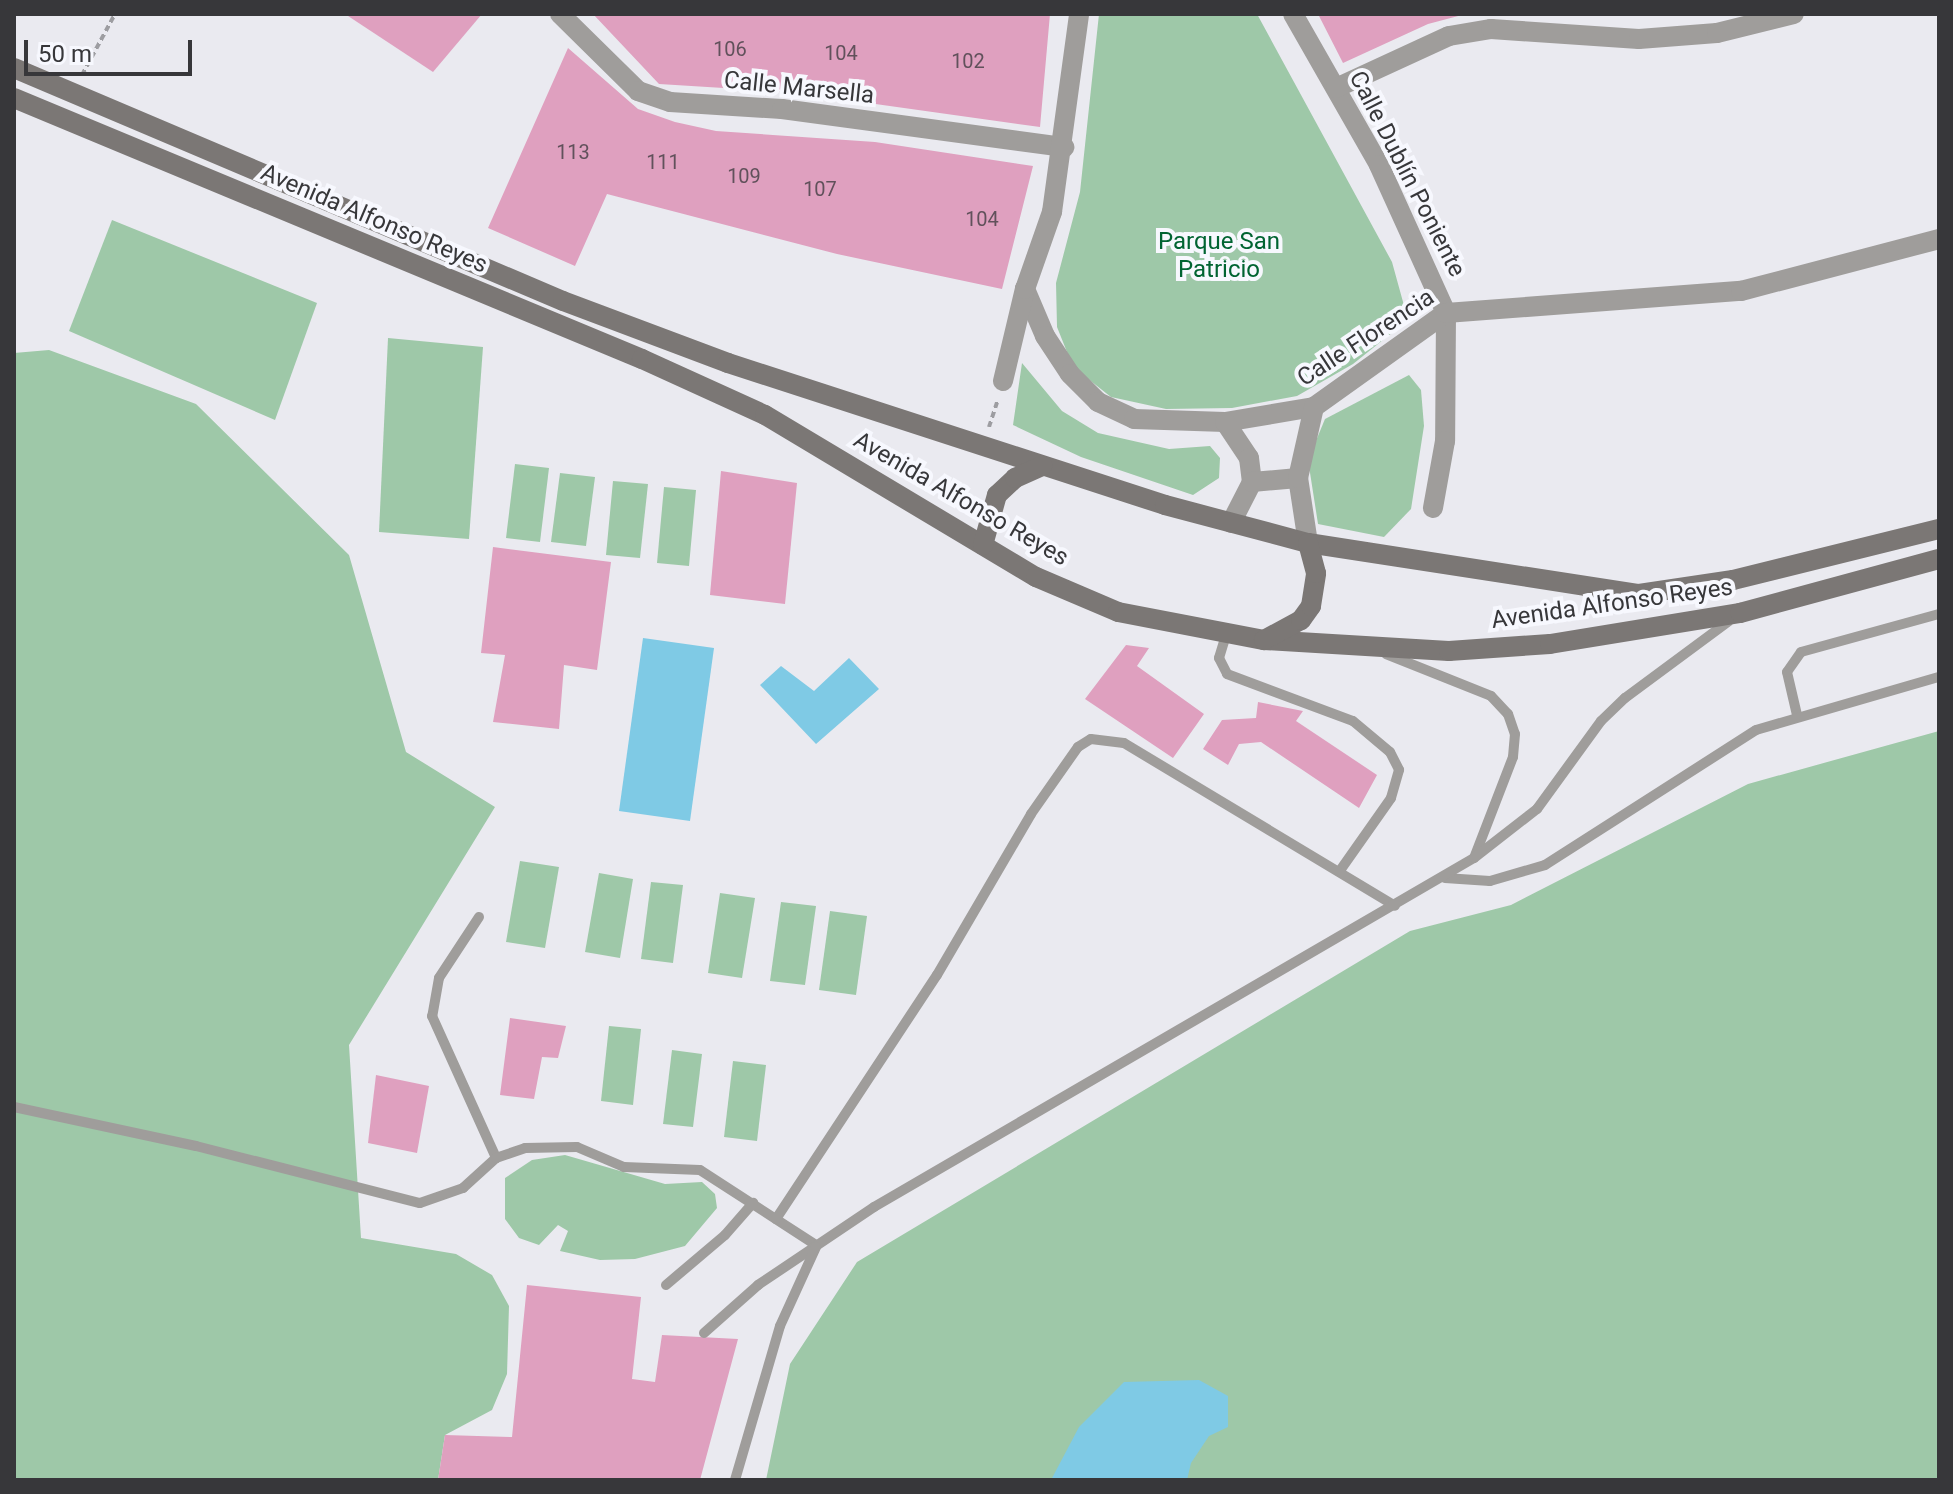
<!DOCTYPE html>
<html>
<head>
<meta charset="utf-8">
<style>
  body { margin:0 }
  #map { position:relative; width:1953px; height:1494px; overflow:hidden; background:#eaeaf0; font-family:Roboto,sans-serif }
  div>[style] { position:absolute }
  .green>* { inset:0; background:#9ec8a8 }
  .water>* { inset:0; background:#7fcae5 }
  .building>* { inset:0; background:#dfa0bf }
  .path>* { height:4px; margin-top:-2px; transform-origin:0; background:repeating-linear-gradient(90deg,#9d9da1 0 6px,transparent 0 10px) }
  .lane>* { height:10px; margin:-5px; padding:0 5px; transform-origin:5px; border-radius:5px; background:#9f9d9b }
  .street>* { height:20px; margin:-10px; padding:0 10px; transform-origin:10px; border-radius:10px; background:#9f9d9b }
  .secondary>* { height:20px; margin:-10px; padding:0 10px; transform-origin:10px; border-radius:10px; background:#7b7775 }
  span { translate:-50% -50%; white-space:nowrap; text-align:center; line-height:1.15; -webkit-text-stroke:8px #f7f8fe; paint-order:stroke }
  .number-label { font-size:20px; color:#61515b }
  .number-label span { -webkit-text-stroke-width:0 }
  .street-label { font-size:24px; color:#37373a }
  .park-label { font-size:24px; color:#016432 }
  .frame { position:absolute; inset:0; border:16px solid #37373a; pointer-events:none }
  .scale { position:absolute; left:24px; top:40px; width:168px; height:36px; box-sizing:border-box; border:4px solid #37373a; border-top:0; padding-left:10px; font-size:24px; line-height:28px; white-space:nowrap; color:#37373a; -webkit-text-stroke:6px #f7f8fe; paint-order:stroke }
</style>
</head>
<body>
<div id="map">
  <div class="green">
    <i style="clip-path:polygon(1099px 14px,1257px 14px,1392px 262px,1408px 320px,1353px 364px,1297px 396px,1232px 408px,1166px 409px,1111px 397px,1073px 367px,1057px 327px,1056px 283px,1080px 192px)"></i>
    <i style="clip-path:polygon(112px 220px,317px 303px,275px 420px,69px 331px)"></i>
    <i style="clip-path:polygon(388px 338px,483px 347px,469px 539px,379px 532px)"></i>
    <i style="clip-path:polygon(49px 350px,196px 404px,349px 555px,406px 752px,495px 807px,349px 1045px,361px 1238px,456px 1254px,492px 1275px,509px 1306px,507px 1374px,492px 1410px,445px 1435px,438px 1480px,14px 1480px,14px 353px)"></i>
    <i style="clip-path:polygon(1022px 363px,1062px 411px,1098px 433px,1169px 449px,1210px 446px,1220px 458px,1219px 478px,1193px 495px,1081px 457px,1013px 425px)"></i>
    <i style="clip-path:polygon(1409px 375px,1421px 390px,1424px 426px,1411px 509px,1384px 537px,1318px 524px,1308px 460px,1325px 419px)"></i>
    <i style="clip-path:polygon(515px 464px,549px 468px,540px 542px,506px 538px)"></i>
    <i style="clip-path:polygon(560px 473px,595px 477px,586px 546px,551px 542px)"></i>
    <i style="clip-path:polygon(613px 481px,648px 484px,640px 558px,606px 555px)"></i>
    <i style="clip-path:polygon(664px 487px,696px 490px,689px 566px,657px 563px)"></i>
    <i style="clip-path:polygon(1939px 731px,1939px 1480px,766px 1480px,790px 1364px,857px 1262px,1410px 931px,1511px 905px,1748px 784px)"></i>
    <i style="clip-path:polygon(520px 861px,559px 867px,545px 948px,506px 942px)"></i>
    <i style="clip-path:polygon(599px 873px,633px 879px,620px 958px,585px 952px)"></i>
    <i style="clip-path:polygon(651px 882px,683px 885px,673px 963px,641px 959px)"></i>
    <i style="clip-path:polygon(720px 893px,755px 898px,742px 978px,708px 973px)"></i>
    <i style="clip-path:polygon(781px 902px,816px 906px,805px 985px,770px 981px)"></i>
    <i style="clip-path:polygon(830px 911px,867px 916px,856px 995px,819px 990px)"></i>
    <i style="clip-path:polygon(609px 1026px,641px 1029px,633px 1105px,601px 1101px)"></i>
    <i style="clip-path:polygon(672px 1050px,702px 1054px,693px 1127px,663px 1124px)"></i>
    <i style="clip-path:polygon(733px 1061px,766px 1065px,757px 1141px,724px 1137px)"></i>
    <i style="clip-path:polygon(565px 1155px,665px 1184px,702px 1182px,715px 1194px,717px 1208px,685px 1246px,635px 1259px,600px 1260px,560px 1251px,568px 1231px,558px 1225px,539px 1245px,519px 1238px,505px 1219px,505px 1178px,532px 1160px)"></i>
  </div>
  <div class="water">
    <i style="clip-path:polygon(643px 638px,714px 648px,690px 821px,619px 811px)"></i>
    <i style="clip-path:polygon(849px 658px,879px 689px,816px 744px,760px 685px,781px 666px,814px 691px)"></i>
    <i style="clip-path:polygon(1199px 1380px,1228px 1396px,1228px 1427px,1209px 1436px,1191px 1463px,1187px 1480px,1051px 1480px,1079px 1427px,1124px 1382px)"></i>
  </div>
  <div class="building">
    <i style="clip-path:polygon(345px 14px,482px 14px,433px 72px)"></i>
    <i style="clip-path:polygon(593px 14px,1050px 14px,1040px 127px,790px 92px,659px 84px)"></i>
    <i style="clip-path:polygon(1318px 14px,1461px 14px,1462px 15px,1428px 24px,1343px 63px)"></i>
    <i style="clip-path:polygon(568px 48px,638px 109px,675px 122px,716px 131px,875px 142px,1033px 166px,1002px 289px,837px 254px,607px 194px,575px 266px,488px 228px)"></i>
    <i style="clip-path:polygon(721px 471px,797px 483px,785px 604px,710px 595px)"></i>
    <i style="clip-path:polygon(493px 547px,611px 562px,597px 670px,564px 665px,559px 729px,493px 722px,505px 655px,481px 653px)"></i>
    <i style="clip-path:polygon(1126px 645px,1149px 648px,1137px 666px,1204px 714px,1173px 758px,1085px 699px)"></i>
    <i style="clip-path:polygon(1258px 702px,1303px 711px,1296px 721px,1377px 775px,1359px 808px,1261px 742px,1239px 744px,1228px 765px,1203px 749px,1222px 720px,1256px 718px)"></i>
    <i style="clip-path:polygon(510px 1018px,566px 1026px,558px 1058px,542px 1057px,534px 1099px,500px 1095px)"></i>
    <i style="clip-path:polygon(376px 1075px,429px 1086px,417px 1153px,368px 1143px)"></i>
    <i style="clip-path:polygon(527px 1285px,641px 1297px,632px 1379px,655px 1382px,662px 1335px,738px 1339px,700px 1480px,438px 1480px,445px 1435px,512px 1437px)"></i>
  </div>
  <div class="path">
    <i style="left:82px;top:75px;width:69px;rotate:-61.6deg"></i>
    <i style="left:989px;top:427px;width:29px;rotate:-72deg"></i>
  </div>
  <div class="lane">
    <i style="left:1226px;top:635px;width:24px;rotate:107deg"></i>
    <i style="left:1219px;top:658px;width:18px;rotate:63deg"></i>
    <i style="left:1227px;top:674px;width:134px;rotate:20.5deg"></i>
    <i style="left:1353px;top:721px;width:48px;rotate:40deg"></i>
    <i style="left:1390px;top:752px;width:20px;rotate:63deg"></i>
    <i style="left:1399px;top:770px;width:29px;rotate:106deg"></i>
    <i style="left:1391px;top:798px;width:90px;rotate:125.1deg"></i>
    <i style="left:1386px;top:654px;width:113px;rotate:21.8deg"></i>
    <i style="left:1491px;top:696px;width:25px;rotate:47deg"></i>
    <i style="left:1508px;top:714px;width:21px;rotate:71deg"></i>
    <i style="left:1515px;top:734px;width:23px;rotate:95deg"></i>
    <i style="left:1513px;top:757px;width:108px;rotate:111.1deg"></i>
    <i style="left:1797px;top:715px;width:44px;rotate:-103.1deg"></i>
    <i style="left:1787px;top:672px;width:24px;rotate:-55deg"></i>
    <i style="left:1801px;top:652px;width:143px;rotate:-15.4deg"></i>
    <i style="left:1445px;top:878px;width:45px;rotate:3.8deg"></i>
    <i style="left:1490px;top:881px;width:57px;rotate:-16.2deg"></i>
    <i style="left:1545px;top:865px;width:250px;rotate:-32.6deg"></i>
    <i style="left:1756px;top:730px;width:191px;rotate:-16.2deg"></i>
    <i style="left:479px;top:917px;width:73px;rotate:123.3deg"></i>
    <i style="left:439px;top:978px;width:39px;rotate:100deg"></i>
    <i style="left:432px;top:1016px;width:156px;rotate:65.7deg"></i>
    <i style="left:14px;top:1107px;width:186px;rotate:12.1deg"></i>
    <i style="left:196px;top:1146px;width:231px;rotate:14.3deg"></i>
    <i style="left:420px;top:1203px;width:46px;rotate:-19.2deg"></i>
    <i style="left:463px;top:1188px;width:45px;rotate:-42.3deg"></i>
    <i style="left:496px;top:1158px;width:31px;rotate:-19deg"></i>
    <i style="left:525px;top:1148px;width:52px;rotate:-1.1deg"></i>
    <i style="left:577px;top:1147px;width:51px;rotate:23.1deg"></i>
    <i style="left:624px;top:1167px;width:76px;rotate:2.3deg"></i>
    <i style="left:700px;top:1170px;width:138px;rotate:32.9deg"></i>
    <i style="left:776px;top:1219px;width:292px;rotate:-56.6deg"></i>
    <i style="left:937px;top:975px;width:186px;rotate:-59.7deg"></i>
    <i style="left:1031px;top:814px;width:82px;rotate:-55deg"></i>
    <i style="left:1078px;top:747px;width:15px;rotate:-32deg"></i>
    <i style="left:1091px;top:739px;width:33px;rotate:7deg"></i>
    <i style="left:1124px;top:743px;width:316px;rotate:31deg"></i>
    <i style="left:666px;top:1285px;width:77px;rotate:-40.3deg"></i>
    <i style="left:725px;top:1235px;width:43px;rotate:-48.8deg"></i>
    <i style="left:704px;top:1333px;width:72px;rotate:-41.6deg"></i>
    <i style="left:758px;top:1285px;width:140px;rotate:-33.9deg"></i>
    <i style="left:874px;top:1207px;width:694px;rotate:-30.19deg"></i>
    <i style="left:1474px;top:858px;width:80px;rotate:-37.9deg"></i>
    <i style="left:1537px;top:809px;width:109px;rotate:-54deg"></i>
    <i style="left:1601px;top:721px;width:33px;rotate:-44deg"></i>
    <i style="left:1625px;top:698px;width:129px;rotate:-36.5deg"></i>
    <i style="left:735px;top:1480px;width:160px;rotate:-73.7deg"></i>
    <i style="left:780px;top:1326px;width:87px;rotate:-65.5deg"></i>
  </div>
  <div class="street">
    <i style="left:560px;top:14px;width:110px;rotate:44.6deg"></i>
    <i style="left:638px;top:91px;width:34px;rotate:19deg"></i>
    <i style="left:670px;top:102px;width:112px;rotate:3.6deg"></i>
    <i style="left:782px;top:109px;width:285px;rotate:7.7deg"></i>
    <i style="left:1293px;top:14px;width:174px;rotate:60.3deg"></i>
    <i style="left:1379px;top:165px;width:162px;rotate:65.6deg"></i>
    <i style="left:1446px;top:313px;width:128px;rotate:90.4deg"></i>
    <i style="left:1445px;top:441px;width:68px;rotate:100.2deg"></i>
    <i style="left:1336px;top:88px;width:124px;rotate:-24.7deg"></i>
    <i style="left:1449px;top:36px;width:43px;rotate:-9.5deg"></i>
    <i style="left:1491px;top:29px;width:148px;rotate:3.9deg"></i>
    <i style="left:1639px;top:39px;width:78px;rotate:-4.4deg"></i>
    <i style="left:1717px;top:33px;width:79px;rotate:-13.9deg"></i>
    <i style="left:1025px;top:289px;width:51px;rotate:66.9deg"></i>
    <i style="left:1045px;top:336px;width:45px;rotate:56.7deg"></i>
    <i style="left:1070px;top:374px;width:40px;rotate:45deg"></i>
    <i style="left:1098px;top:402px;width:40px;rotate:25deg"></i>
    <i style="left:1134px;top:419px;width:91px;rotate:1.9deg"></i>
    <i style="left:1225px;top:422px;width:90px;rotate:-9.6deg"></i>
    <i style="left:1314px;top:407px;width:162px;rotate:-35.5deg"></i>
    <i style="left:1446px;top:313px;width:296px;rotate:-4.3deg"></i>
    <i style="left:1741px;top:291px;width:205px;rotate:-14.7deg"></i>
    <i style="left:1003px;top:381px;width:95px;rotate:-76.6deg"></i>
    <i style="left:1025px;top:289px;width:82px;rotate:-70.7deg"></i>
    <i style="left:1052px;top:212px;width:200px;rotate:-82.2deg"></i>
    <i style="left:1225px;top:422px;width:43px;rotate:56.3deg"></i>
    <i style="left:1249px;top:458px;width:24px;rotate:83deg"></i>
    <i style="left:1252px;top:482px;width:46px;rotate:117.1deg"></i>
    <i style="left:1252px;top:482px;width:46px;rotate:-5deg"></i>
    <i style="left:1308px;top:543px;width:66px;rotate:-98.7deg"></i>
    <i style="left:1298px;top:478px;width:73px;rotate:-77.3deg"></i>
  </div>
  <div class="secondary">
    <i style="left:14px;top:68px;width:596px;rotate:23deg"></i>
    <i style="left:563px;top:301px;width:176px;rotate:20.6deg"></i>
    <i style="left:728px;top:363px;width:459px;rotate:18deg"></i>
    <i style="left:1165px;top:505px;width:148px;rotate:14.9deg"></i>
    <i style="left:1308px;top:543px;width:335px;rotate:8.8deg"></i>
    <i style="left:1639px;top:594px;width:95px;rotate:-8.5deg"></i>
    <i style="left:1733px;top:580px;width:212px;rotate:-13.9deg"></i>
    <i style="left:14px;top:98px;width:680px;rotate:22.57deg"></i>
    <i style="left:642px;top:359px;width:135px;rotate:24.5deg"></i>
    <i style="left:765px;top:415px;width:316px;rotate:30.9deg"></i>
    <i style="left:1036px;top:577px;width:89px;rotate:23.1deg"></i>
    <i style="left:1118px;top:612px;width:149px;rotate:10.9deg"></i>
    <i style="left:1264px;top:640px;width:185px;rotate:3.4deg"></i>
    <i style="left:1449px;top:651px;width:101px;rotate:-4deg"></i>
    <i style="left:1550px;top:644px;width:193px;rotate:-9.3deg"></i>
    <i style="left:1740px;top:613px;width:206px;rotate:-15.2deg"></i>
    <i style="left:983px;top:545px;width:52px;rotate:-74.4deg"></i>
    <i style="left:997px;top:495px;width:25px;rotate:-43deg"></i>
    <i style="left:1015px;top:478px;width:30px;rotate:-24deg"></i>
    <i style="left:1264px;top:640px;width:42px;rotate:-28.4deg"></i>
    <i style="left:1301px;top:620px;width:17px;rotate:-54deg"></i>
    <i style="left:1311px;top:606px;width:33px;rotate:-81deg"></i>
    <i style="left:1316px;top:573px;width:31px;rotate:-105deg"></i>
  </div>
  <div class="number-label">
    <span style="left:730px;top:49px">106</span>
    <span style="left:841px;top:53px">104</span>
    <span style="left:968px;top:61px">102</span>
    <span style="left:573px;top:152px">113</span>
    <span style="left:663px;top:162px">111</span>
    <span style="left:744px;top:176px">109</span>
    <span style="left:820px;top:189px">107</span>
    <span style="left:982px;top:219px">104</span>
  </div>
  <div class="street-label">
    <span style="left:799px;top:88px;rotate:6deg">Calle Marsella</span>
    <span style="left:1407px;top:174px;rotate:63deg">Calle Dublín Poniente</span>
    <span style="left:374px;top:219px;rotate:23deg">Avenida Alfonso Reyes</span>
    <span style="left:1366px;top:338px;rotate:-33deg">Calle Florencia</span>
    <span style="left:961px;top:499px;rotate:30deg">Avenida Alfonso Reyes</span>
    <span style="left:1612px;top:604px;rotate:-8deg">Avenida Alfonso Reyes</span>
  </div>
  <div class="park-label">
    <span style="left:1219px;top:256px">Parque San<br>Patricio</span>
  </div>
  <div class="frame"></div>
  <div class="scale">50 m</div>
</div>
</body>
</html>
